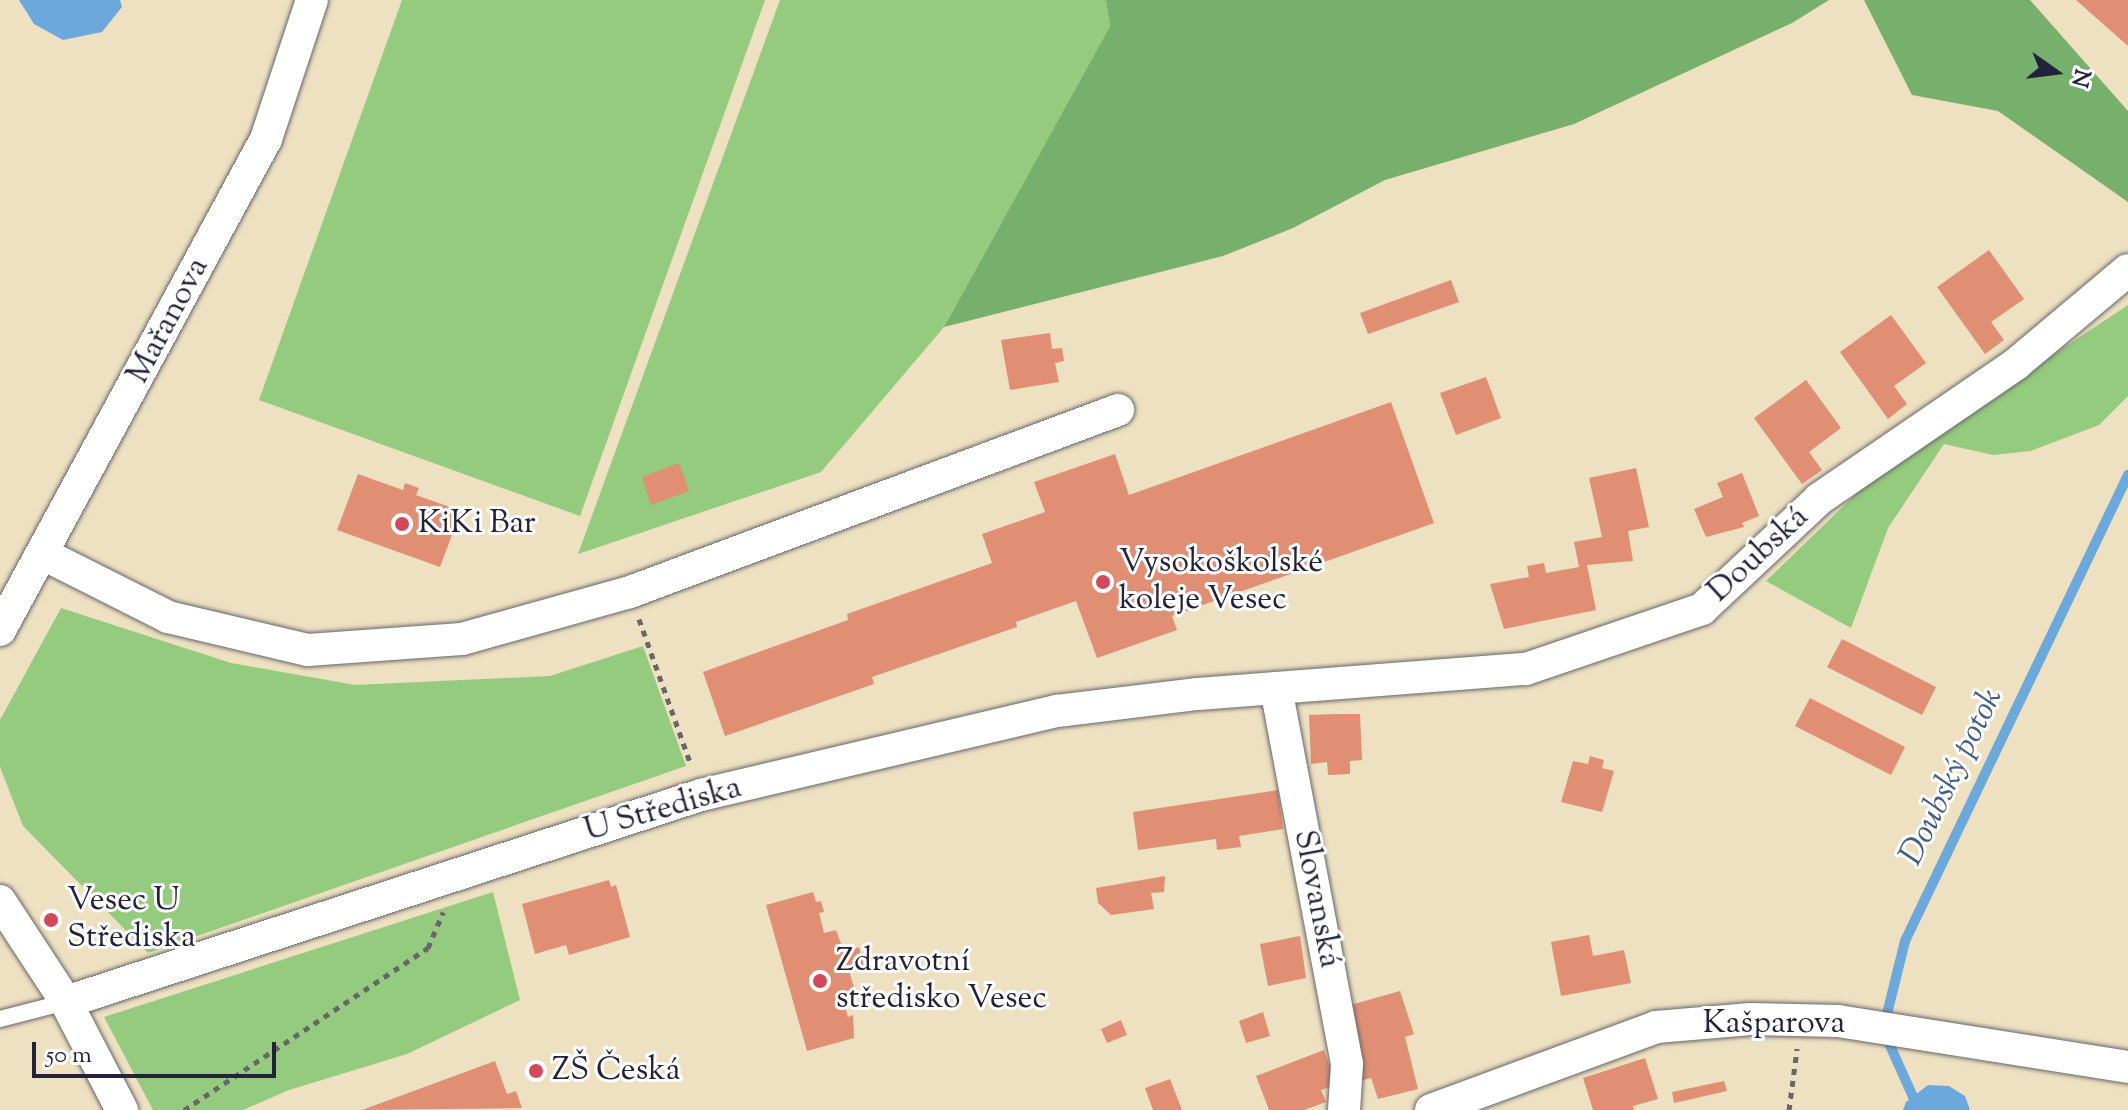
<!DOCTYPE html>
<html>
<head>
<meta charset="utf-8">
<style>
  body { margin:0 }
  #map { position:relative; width:2128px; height:1110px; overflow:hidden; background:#ede1c1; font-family:"Sorts Mill Goudy",serif }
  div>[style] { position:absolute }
  .green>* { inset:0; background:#94cb7e }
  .forest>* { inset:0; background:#77af6d }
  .water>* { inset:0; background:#6da8dd }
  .stream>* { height:10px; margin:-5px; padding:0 5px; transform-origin:5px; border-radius:5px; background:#6da8dd }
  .building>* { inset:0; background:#e08f74 }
  .path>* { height:5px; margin-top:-2.5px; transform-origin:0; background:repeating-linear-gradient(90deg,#69656a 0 6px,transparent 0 12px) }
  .roads { filter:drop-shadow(0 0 2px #69656a) drop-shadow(0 0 2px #69656a) }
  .service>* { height:16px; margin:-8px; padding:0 8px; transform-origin:8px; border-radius:8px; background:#fff }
  .minor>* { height:32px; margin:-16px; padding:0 16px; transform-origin:16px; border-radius:16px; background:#fff }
  .dots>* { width:22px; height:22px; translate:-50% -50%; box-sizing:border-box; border:4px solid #fff; border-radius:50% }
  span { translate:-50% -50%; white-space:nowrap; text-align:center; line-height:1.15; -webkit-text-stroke:6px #fff; paint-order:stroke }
  .street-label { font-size:32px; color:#22223b }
  .poi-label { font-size:32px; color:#22223b }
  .left { translate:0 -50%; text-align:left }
  .water-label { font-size:34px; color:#445e84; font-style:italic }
  .north { position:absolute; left:2016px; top:32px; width:80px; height:80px; -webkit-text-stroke:6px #fff; paint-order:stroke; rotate:104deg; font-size:22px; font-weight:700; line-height:32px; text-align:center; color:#22223b }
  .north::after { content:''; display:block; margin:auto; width:28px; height:36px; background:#22223b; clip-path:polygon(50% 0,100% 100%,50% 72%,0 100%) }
  .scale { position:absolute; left:32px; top:1042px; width:244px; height:36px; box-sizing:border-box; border:4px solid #22223b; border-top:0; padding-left:10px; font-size:24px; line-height:28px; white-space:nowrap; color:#22223b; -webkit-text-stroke:6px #fff; paint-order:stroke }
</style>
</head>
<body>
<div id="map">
  <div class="green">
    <i style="clip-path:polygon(402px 0,765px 0,580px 516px,259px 400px)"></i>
    <i style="clip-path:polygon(780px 0,1106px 0,1110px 26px,944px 327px,821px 472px,578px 554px)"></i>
    <i style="clip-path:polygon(2128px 305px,2128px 396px,2099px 425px,2031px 451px,1993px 455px,1944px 444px,1888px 528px,1851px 628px,1766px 581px,1855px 495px,1914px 447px)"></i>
    <i style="clip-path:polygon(61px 608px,231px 663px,355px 685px,550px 676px,643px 646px,686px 766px,148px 953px,23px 826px,0 767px,0 720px)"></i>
    <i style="clip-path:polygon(493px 892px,520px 1000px,407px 1054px,289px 1090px,243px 1110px,153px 1110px,104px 1017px)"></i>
  </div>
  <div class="forest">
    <i style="clip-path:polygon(1106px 0,1829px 0,1792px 23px,1574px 124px,1385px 180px,1293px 228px,1223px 256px,944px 327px,1110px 26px)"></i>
    <i style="clip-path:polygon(1864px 0,2030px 0,2128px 111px,2128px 202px,1998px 111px,1912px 95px)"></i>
  </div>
  <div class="water">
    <i style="clip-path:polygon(19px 0,120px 0,122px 7px,102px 32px,63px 40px,34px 24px)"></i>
    <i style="clip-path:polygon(1928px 1085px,1949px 1086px,1965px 1096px,1970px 1110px,1903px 1110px,1906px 1102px)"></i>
  </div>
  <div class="stream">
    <i style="left:1919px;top:1110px;width:88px;rotate:-114.2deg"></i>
    <i style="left:1883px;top:1030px;width:92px;rotate:-76.1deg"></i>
    <i style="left:1905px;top:941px;width:517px;rotate:-64.43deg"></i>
  </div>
  <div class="building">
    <i style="clip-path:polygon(2076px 0,2128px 0,2128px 46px)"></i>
    <i style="clip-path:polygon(1989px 250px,2024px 299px,1991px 322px,2004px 340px,1985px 354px,1937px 287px)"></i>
    <i style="clip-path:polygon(1451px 280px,1459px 302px,1368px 334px,1360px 313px)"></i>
    <i style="clip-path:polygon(1891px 315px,1926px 363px,1894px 386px,1907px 404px,1888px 419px,1840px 352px)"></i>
    <i style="clip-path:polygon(1050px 333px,1052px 349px,1062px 348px,1064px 361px,1055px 363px,1059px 382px,1010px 390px,1001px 340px)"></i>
    <i style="clip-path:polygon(1486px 377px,1501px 418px,1456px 435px,1440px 393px)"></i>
    <i style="clip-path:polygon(1806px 380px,1841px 428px,1809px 452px,1822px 470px,1802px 484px,1754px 418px)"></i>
    <i style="clip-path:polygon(1391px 402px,1434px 523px,1172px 616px,1177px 630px,1097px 658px,1076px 601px,1016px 622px,1017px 627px,872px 677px,874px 684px,725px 736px,703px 672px,848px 620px,847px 614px,992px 563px,982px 534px,1045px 512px,1034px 482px,1115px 454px,1129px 495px)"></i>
    <i style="clip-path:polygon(679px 463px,689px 491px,651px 505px,642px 477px)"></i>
    <i style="clip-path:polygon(1636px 468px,1649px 527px,1628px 531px,1633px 561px,1587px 565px,1596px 610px,1504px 629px,1490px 584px,1529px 577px,1527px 566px,1544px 563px,1546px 573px,1579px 567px,1574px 542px,1602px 537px,1589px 478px)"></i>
    <i style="clip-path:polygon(1742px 473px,1759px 516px,1742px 523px,1744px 527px,1706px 537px,1694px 509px,1723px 497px,1717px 483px)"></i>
    <i style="clip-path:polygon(358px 474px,403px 490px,405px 483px,419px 488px,416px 495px,461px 511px,440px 567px,337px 530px)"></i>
    <i style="clip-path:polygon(1842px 639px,1936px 687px,1922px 715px,1827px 667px)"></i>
    <i style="clip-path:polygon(1810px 698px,1905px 747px,1891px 775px,1795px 726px)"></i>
    <i style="clip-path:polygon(1336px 714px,1360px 714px,1362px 760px,1350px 761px,1350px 774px,1328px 775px,1327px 762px,1311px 764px,1309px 715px)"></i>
    <i style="clip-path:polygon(1590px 756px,1604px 760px,1602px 768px,1614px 771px,1602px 812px,1561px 802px,1573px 761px,1588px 764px)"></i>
    <i style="clip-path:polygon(1278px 790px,1283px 829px,1239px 836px,1241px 847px,1217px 850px,1216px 839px,1138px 850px,1133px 812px)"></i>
    <i style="clip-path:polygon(1165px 876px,1164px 892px,1151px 893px,1154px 909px,1111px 915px,1098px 903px,1096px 888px)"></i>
    <i style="clip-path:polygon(609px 880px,611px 887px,616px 885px,630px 937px,569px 955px,566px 945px,535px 954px,522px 904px)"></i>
    <i style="clip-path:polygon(813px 892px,816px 902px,821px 901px,824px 912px,819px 913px,824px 933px,836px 930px,844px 952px,859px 947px,864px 966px,849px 970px,855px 992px,842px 996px,848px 1017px,853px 1015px,854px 1038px,807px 1051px,766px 905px)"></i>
    <i style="clip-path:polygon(1589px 935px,1593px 956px,1624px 950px,1631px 983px,1561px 996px,1551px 942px)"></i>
    <i style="clip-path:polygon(1300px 936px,1306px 978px,1268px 986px,1260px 944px)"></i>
    <i style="clip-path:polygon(1400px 991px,1414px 1034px,1405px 1037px,1418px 1089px,1378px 1099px,1371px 1078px,1360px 1081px,1347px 1006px)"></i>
    <i style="clip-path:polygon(1263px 1012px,1270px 1036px,1246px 1043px,1239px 1021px)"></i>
    <i style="clip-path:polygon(1121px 1020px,1127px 1035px,1107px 1043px,1101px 1029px)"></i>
    <i style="clip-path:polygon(1324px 1050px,1336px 1085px,1321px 1090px,1326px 1102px,1304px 1110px,1269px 1110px,1256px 1076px)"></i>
    <i style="clip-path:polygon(1645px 1058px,1658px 1099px,1633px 1106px,1634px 1110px,1593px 1110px,1583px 1078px)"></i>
    <i style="clip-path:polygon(495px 1061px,507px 1094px,516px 1091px,522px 1108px,362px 1110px)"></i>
    <i style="clip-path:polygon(1170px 1079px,1182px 1110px,1153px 1110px,1145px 1088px)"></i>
    <i style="clip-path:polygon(1724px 1081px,1727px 1091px,1674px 1103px,1672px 1092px)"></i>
  </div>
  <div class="path">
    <i style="left:639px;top:619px;width:155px;rotate:70.4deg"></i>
    <i style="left:184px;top:1110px;width:293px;rotate:-33.6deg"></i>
    <i style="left:428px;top:948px;width:39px;rotate:-67deg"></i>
    <i style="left:1789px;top:1110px;width:62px;rotate:-82.5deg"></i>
  </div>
  <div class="roads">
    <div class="service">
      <i style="left:0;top:1019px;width:68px;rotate:-14.4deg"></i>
    </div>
    <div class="minor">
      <i style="left:43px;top:554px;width:140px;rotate:26.7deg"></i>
      <i style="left:168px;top:617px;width:144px;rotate:13.3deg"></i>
      <i style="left:308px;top:650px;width:154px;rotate:-4.1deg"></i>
      <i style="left:462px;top:639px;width:174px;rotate:-15.6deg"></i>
      <i style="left:630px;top:592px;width:521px;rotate:-20.45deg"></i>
      <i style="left:0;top:630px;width:558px;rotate:-61.55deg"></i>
      <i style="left:266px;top:139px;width:146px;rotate:-71.7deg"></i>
      <i style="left:1276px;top:688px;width:383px;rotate:79.3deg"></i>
      <i style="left:1347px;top:1064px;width:46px;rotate:93.7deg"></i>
      <i style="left:0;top:901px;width:121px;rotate:56.8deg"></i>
      <i style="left:66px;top:1002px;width:122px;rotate:62.6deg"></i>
      <i style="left:66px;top:1002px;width:668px;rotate:-18.06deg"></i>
      <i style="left:701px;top:795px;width:366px;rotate:-13.3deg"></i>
      <i style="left:1057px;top:711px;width:142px;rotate:-6.9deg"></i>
      <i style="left:1198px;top:694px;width:329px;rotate:-4.4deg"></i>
      <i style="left:1526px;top:669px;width:186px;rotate:-18.8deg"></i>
      <i style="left:1702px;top:609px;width:161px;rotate:-43.2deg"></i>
      <i style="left:1819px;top:499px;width:239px;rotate:-34.4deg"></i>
      <i style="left:2016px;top:364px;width:146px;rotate:-40deg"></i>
      <i style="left:1431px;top:1110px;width:240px;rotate:-20.2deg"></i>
      <i style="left:1656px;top:1027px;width:95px;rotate:-4.8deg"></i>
      <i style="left:1751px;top:1019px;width:87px;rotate:1.3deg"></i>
      <i style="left:1838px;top:1021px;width:294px;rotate:9deg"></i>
    </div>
  </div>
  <div class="dots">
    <i style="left:402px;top:524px;background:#d1495b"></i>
    <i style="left:1103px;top:582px;background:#d1495b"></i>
    <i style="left:51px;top:920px;background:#d1495b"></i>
    <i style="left:820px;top:981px;background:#d1495b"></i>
    <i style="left:536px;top:1071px;background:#d1495b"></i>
  </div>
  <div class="street-label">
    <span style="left:169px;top:321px;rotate:-62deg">Mařanova</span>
    <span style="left:1759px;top:555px;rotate:-43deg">Doubská</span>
    <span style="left:663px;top:810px;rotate:-16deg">U Střediska</span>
    <span style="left:1316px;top:899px;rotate:79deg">Slovanská</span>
    <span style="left:1774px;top:1024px">Kašparova</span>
  </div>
  <div class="poi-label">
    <span class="left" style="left:418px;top:524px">KiKi Bar</span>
    <span class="left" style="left:1119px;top:582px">Vysokoškolské<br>koleje Vesec</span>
    <span class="left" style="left:67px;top:920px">Vesec U<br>Střediska</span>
    <span class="left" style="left:836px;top:981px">Zdravotní<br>středisko Vesec</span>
    <span class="left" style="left:552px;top:1071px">ZŠ Česká</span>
  </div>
  <div class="water-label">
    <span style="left:1952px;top:777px;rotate:-64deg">Doubský potok</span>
  </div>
  <div class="north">N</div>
  <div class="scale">50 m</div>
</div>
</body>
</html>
